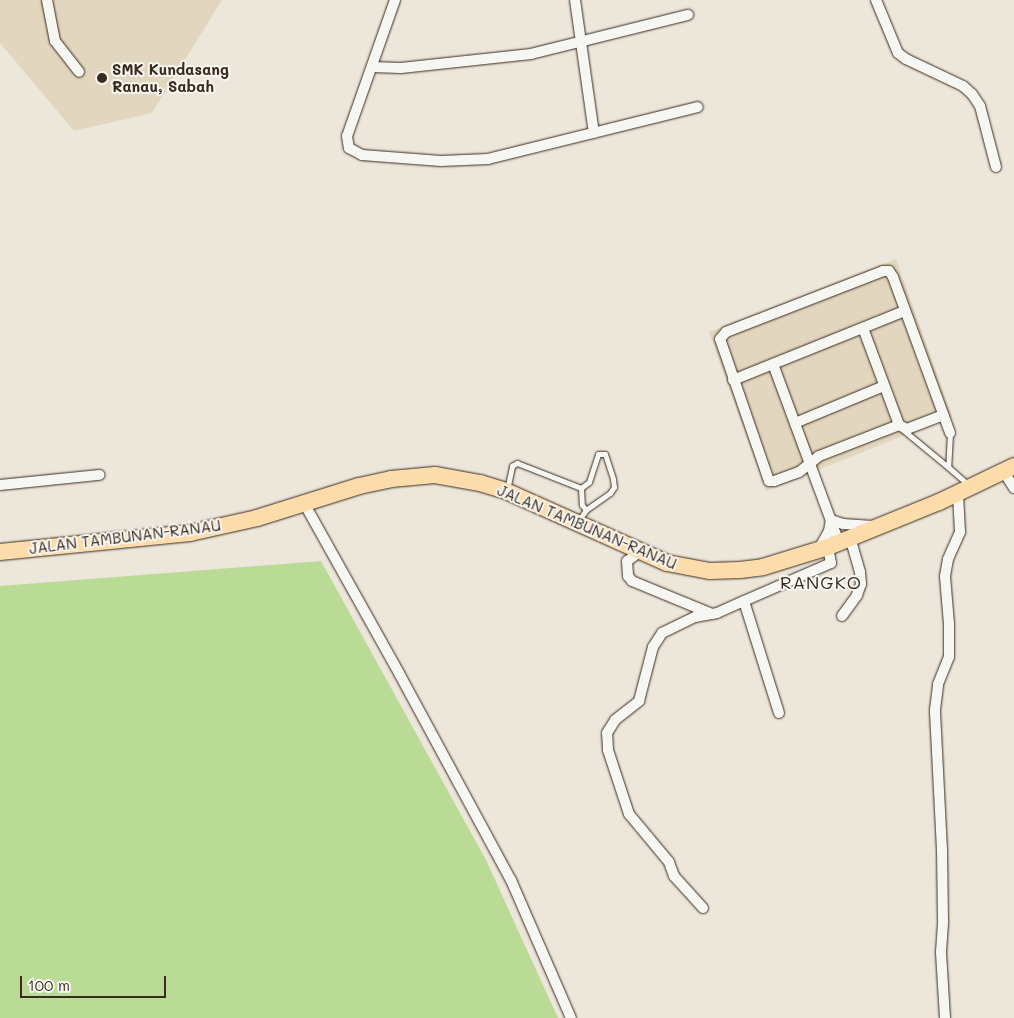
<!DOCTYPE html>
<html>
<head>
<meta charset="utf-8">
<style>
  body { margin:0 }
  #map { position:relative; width:1014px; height:1018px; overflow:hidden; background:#ede7db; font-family:Mali,sans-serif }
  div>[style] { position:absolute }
  .built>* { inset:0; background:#e2d6bf }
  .green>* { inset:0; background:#badb95 }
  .roads { filter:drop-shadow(0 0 1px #3b2a1e) drop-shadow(0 0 1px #3b2a1e) }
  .service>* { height:5px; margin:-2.5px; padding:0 2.5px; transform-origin:2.5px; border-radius:2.5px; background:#f6f6f2 }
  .minor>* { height:10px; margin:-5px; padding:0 5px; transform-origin:5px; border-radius:5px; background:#f6f6f2 }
  .primary>* { height:16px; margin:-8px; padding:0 8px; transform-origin:8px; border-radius:8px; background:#fddcac }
  .dots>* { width:14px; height:14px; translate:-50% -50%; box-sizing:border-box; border:2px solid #f6f6f2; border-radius:50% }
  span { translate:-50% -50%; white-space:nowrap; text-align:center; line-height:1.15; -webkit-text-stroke:4px #f6f6f2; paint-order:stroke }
  .poi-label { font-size:15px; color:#3b2a1e; font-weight:700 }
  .left { translate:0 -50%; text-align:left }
  .street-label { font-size:15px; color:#3b2a1e }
  .quarter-label { font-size:18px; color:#3b2a1e; letter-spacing:1px }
  .scale { position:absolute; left:20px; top:976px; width:146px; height:22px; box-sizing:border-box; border:2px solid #3b2a1e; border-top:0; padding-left:6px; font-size:15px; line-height:18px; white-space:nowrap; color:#3b2a1e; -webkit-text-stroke:4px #f6f6f2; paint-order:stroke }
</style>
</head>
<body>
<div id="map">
  <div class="built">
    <i style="clip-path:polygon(0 0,222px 0,152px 113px,74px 131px,0 43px)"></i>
    <i style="clip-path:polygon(896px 259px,952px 416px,766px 491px,709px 332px)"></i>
  </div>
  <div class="green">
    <i style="clip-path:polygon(321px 561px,486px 860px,558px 1018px,0 1018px,0 586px)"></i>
  </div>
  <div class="roads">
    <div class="service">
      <i style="left:902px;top:429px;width:60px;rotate:39.6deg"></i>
      <i style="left:950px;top:433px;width:34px;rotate:93deg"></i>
      <i style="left:948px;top:467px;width:28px;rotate:41deg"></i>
      <i style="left:581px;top:488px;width:17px;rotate:87deg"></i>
      <i style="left:582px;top:505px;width:6px;rotate:51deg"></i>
      <i style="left:507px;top:490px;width:25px;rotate:-78deg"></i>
      <i style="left:512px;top:466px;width:6px;rotate:-31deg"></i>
      <i style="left:517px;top:463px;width:69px;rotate:21.3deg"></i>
      <i style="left:581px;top:488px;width:10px;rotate:-37deg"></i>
      <i style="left:589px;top:482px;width:29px;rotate:-72deg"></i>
      <i style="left:598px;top:454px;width:7px"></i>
      <i style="left:605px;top:454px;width:26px;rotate:72deg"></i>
      <i style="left:613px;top:479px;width:8px;rotate:83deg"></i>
      <i style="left:614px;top:487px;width:7px;rotate:124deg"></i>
      <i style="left:610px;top:493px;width:29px;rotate:145deg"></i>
      <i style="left:586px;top:510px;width:14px;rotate:126deg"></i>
    </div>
    <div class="minor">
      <i style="left:47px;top:0;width:42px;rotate:79deg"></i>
      <i style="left:55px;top:41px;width:39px;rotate:52deg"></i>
      <i style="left:395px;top:0;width:144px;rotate:109.4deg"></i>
      <i style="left:347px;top:136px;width:12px;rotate:81deg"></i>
      <i style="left:349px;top:148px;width:15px;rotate:28deg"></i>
      <i style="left:362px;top:155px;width:79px;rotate:4.3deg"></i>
      <i style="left:441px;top:161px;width:47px;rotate:-2.4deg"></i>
      <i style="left:488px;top:159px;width:216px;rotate:-13.9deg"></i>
      <i style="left:575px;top:0;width:134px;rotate:81.9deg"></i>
      <i style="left:876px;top:0;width:57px;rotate:67.5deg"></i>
      <i style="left:898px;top:53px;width:10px;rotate:37deg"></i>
      <i style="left:906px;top:59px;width:63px;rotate:25.3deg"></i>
      <i style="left:963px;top:86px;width:12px;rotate:42deg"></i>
      <i style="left:972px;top:94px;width:14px;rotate:56deg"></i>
      <i style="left:980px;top:106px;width:63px;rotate:75.3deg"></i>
      <i style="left:372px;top:67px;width:29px;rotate:2deg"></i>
      <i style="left:401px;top:68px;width:131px;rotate:-6.1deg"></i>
      <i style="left:531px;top:54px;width:162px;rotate:-14deg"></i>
      <i style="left:863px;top:328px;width:103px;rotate:69.6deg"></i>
      <i style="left:899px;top:425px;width:9px;rotate:27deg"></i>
      <i style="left:907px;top:429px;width:39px;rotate:-21deg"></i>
      <i style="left:773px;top:364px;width:190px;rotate:69.7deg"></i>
      <i style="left:733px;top:380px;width:185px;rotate:-21.9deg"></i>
      <i style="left:795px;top:423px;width:96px;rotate:-22.6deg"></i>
      <i style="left:899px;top:425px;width:86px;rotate:158.8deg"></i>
      <i style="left:819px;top:456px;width:26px;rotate:141deg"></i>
      <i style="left:799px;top:472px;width:27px;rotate:160deg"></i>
      <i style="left:774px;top:481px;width:5px;rotate:180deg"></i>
      <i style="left:769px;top:481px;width:150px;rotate:-109deg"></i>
      <i style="left:720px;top:339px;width:9px;rotate:-49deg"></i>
      <i style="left:726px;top:332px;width:168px;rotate:-21.2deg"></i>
      <i style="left:883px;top:271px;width:6px"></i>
      <i style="left:889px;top:271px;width:7px;rotate:56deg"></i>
      <i style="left:893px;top:277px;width:166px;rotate:69.9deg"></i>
      <i style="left:1004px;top:472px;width:19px;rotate:58deg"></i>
      <i style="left:0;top:485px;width:100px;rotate:-5.8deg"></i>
      <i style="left:304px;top:503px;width:197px;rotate:60.8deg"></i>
      <i style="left:400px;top:675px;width:233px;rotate:61.6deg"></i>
      <i style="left:511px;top:880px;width:150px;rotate:66.5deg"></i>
      <i style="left:819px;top:549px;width:21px;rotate:-61deg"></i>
      <i style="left:829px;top:531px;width:11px;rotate:-80deg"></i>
      <i style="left:831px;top:520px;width:13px;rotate:18deg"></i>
      <i style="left:843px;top:524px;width:30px;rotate:4deg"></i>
      <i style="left:641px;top:551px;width:17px;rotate:144deg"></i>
      <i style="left:627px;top:561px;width:15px;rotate:86deg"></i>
      <i style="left:628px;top:576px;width:6px;rotate:51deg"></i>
      <i style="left:632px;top:581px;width:87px;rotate:22.4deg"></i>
      <i style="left:842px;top:616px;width:26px;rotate:-54deg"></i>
      <i style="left:857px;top:595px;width:12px;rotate:-70deg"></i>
      <i style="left:861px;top:584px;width:12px;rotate:-95deg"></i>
      <i style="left:860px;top:572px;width:35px;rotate:-106deg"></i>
      <i style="left:779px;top:713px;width:117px;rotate:-107.4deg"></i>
      <i style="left:744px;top:601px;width:95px;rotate:-23.6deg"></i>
      <i style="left:831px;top:563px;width:16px;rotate:-101deg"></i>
      <i style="left:703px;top:908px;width:43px;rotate:-132.2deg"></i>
      <i style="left:674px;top:876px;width:15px;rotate:-110deg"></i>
      <i style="left:669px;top:862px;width:62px;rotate:-129.8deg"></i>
      <i style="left:629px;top:814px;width:67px;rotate:-108.2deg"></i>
      <i style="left:608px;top:750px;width:17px;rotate:-93deg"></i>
      <i style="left:607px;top:733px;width:15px;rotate:-58deg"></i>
      <i style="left:615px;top:720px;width:31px;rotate:-38deg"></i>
      <i style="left:639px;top:701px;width:56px;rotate:-75.5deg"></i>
      <i style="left:653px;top:647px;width:17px;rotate:-57deg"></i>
      <i style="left:662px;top:633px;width:37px;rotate:-26deg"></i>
      <i style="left:695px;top:617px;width:22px;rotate:-10deg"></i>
      <i style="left:717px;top:613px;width:30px;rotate:-24deg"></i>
      <i style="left:945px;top:1018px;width:66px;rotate:-93.5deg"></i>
      <i style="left:941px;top:952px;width:31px;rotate:-86deg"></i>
      <i style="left:943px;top:921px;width:71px;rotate:-90.8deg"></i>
      <i style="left:942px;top:850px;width:140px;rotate:-92.9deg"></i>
      <i style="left:935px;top:710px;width:26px;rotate:-83deg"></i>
      <i style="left:938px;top:684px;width:29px;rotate:-68deg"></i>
      <i style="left:949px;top:657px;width:33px;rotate:-90deg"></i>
      <i style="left:949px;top:624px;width:48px;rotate:-94.8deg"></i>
      <i style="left:945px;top:576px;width:17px;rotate:-80deg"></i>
      <i style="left:948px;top:559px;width:30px;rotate:-66deg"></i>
      <i style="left:960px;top:532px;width:39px;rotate:-93deg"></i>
    </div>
    <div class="primary">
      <i style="left:0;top:552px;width:191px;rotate:-5.7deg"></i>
      <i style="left:190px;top:533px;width:69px;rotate:-12.6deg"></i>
      <i style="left:257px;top:518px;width:107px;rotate:-17.4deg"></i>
      <i style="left:359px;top:486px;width:33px;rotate:-12deg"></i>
      <i style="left:391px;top:479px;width:44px;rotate:-5.2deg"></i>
      <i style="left:435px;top:475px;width:46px;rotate:10.1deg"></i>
      <i style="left:480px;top:483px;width:27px;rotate:17deg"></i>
      <i style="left:506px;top:491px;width:176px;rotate:24.1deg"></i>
      <i style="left:667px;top:563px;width:44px;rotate:10.5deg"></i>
      <i style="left:710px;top:571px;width:30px;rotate:-2deg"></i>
      <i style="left:740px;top:570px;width:23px;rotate:-7deg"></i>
      <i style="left:763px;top:567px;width:68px;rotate:-17.1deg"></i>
      <i style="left:828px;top:547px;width:120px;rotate:-22.1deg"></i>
      <i style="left:939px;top:502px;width:83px;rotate:-25.6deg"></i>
    </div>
  </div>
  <div class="dots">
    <i style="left:102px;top:78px;background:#3b2a1e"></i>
  </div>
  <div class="poi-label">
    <span class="left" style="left:112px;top:78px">SMK Kundasang<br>Ranau, Sabah</span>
  </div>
  <div class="street-label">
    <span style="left:587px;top:527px;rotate:23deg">JALAN TAMBUNAN-RANAU</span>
    <span style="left:125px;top:537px;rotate:-7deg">JALAN TAMBUNAN-RANAU</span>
  </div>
  <div class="quarter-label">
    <span style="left:821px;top:582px">RANGKO</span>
  </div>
  <div class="scale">100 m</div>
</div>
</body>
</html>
